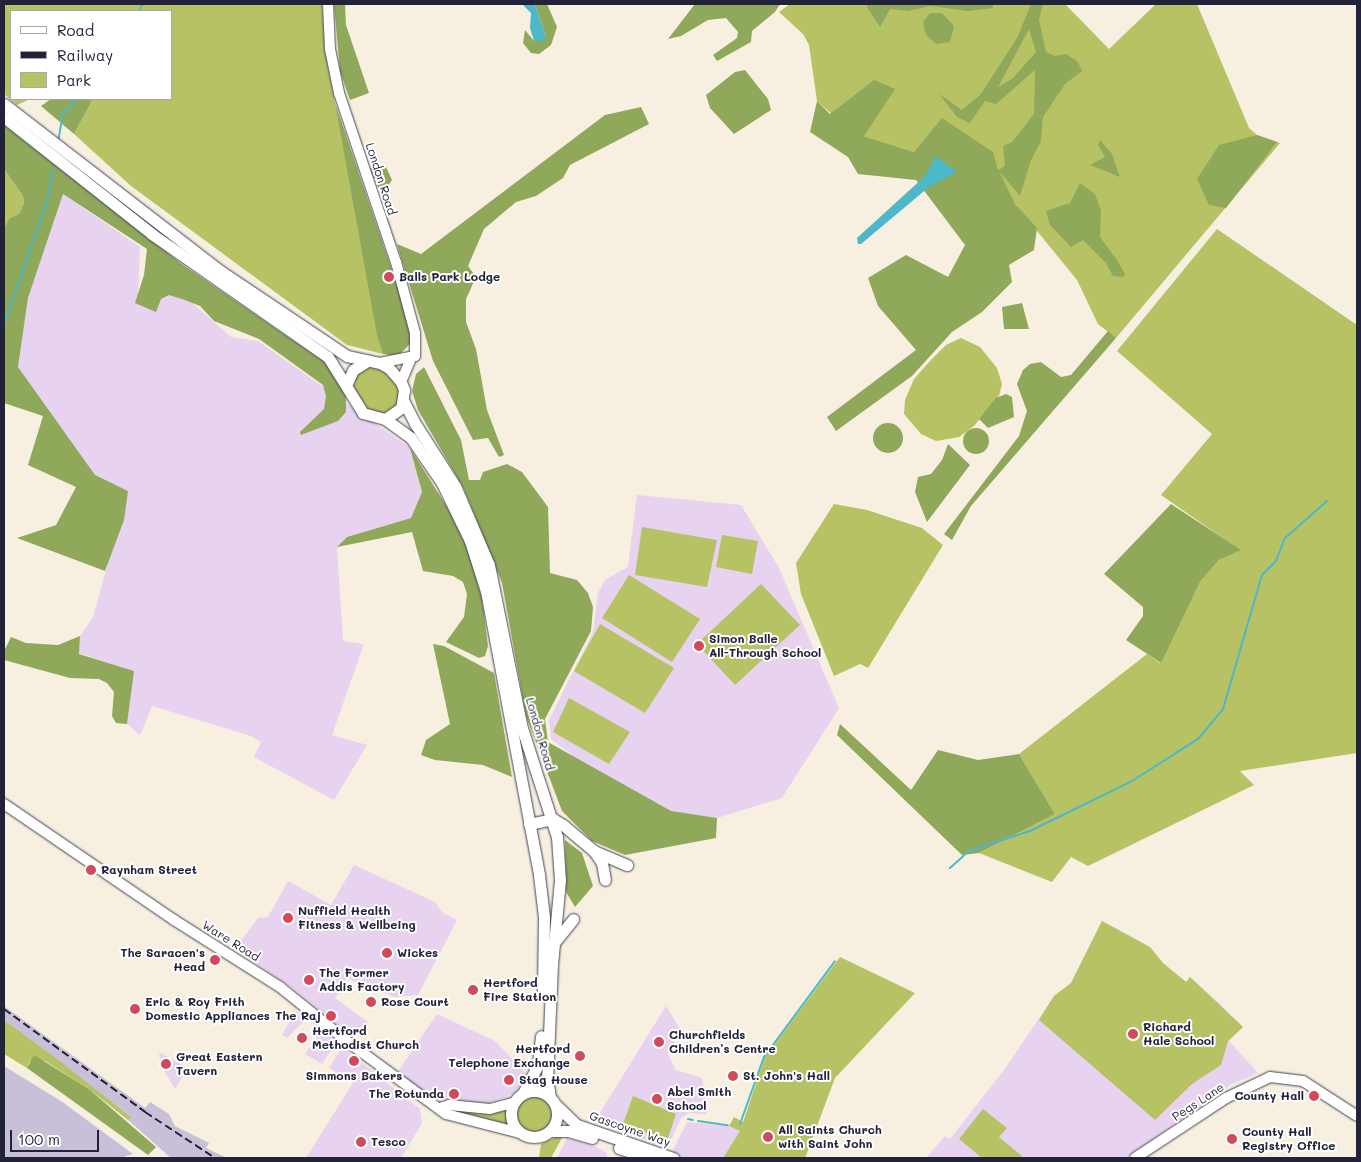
<!DOCTYPE html>
<html>
<head>
<meta charset="utf-8">
<style>
  body { margin:0 }
  #map { position:relative; width:1361px; height:1162px; overflow:hidden; background:#f7f0e1; font-family:Mali,sans-serif }
  div>[style] { position:absolute }
  .built>* { inset:0; background:#e7d2ef }
  .industrial>* { inset:0; background:#c8bfd8 }
  .green>* { inset:0; background:#b6c264 }
  .round { border-radius:50% }
  .forest>* { inset:0; background:#90a85a }
  .water>* { inset:0; background:#4cb8c8 }
  .stream>* { height:2px; margin:-1px; padding:0 1px; transform-origin:1px; border-radius:1px; background:#4cb8c8 }
  .roads { filter:drop-shadow(0 0 1px #424154) drop-shadow(0 0 1px #424154) }
  .major>* { height:10px; margin:-5px; padding:0 5px; transform-origin:5px; border-radius:5px; background:#fff }
  .highway>* { height:11px; margin:-5.5px; padding:0 5.5px; transform-origin:5.5px; border-radius:5.5px; background:#fff }
  .highway>.ring { margin:-5.5px; padding:0; box-sizing:content-box; background:none; border:11px solid #fff; border-radius:50% }
  .rail>* { height:2px; margin-top:-1px; transform-origin:0; background:repeating-linear-gradient(90deg,#22223b 0 8px,transparent 0 12px) }
  .dots>* { width:14px; height:14px; translate:-50% -50%; box-sizing:border-box; border:2px solid #fff; border-radius:50% }
  span { translate:-50% -50%; white-space:nowrap; text-align:center; line-height:1.15; -webkit-text-stroke:4px #fff; paint-order:stroke }
  .street-label { font-size:12px; color:#22223b }
  .poi-label { font-size:12px; color:#22223b; font-weight:700 }
  .left { translate:0 -50%; text-align:left }
  .right { translate:-100% -50%; text-align:right }
  .frame { position:absolute; inset:0; border:5px solid #22223b; pointer-events:none }
  .legend { position:absolute; left:10px; top:10px; width:162px; height:90px; box-sizing:border-box; background:#fff; border:1px solid #a7a7b1; margin:0; padding:6px 9px; list-style:none; font-size:15px; color:#22223b }
  .legend li { display:flex; align-items:center; gap:10px; height:25px }
  .legend b { width:25px; border:1px solid #a7a7b1 }
  .scale { position:absolute; left:10px; top:1130px; width:89px; height:22px; box-sizing:border-box; border:2px solid #22223b; border-top:0; padding-left:6px; font-size:15px; line-height:18px; white-space:nowrap; color:#22223b; -webkit-text-stroke:4px #fff; paint-order:stroke }
</style>
</head>
<body>
<div id="map">
  <div class="built">
    <i style="clip-path:polygon(63px 194px,140px 247px,138px 294px,180px 292px,231px 337px,258px 341px,410px 448px,422px 492px,411px 518px,347px 537px,337px 548px,343px 641px,364px 644px,332px 735px,367px 745px,334px 800px,254px 757px,261px 742px,251px 736px,152px 706px,140px 735px,127px 724px,133px 671px,79px 653px,80px 636px,93px 617px,128px 491px,95px 476px,18px 367px,28px 298px)"></i>
    <i style="clip-path:polygon(637px 495px,741px 505px,779px 568px,839px 708px,782px 798px,717px 818px,651px 816px,551px 739px,549px 720px,593px 632px,598px 593px,605px 580px,628px 567px)"></i>
    <i style="clip-path:polygon(354px 865px,435px 902px,443px 913px,457px 920px,418px 995px,395px 997px,347px 978px,335px 998px,368px 1022px,353px 1038px,293px 988px,239px 952px,237px 946px,258px 918px,268px 917px,288px 881px,331px 905px)"></i>
    <i style="clip-path:polygon(1102px 921px,1150px 947px,1163px 963px,1186px 982px,1190px 977px,1217px 1001px,1243px 1027px,1229px 1041px,1258px 1073px,1232px 1084px,1125px 1158px,926px 1158px,945px 1136px,950px 1139px,1004px 1070px,1054px 996px,1071px 983px)"></i>
    <i style="clip-path:polygon(666px 1006px,681px 1031px,668px 1054px,676px 1070px,702px 1078px,707px 1114px,689px 1113px,681px 1118px,668px 1147px,615px 1129px,596px 1119px)"></i>
    <i style="clip-path:polygon(296px 1011px,306px 1019px,287px 1038px,282px 1035px)"></i>
    <i style="clip-path:polygon(437px 1014px,495px 1041px,527px 1074px,515px 1093px,482px 1106px,457px 1103px,434px 1098px,397px 1073px)"></i>
    <i style="clip-path:polygon(322px 1031px,336px 1042px,322px 1064px,305px 1054px)"></i>
    <i style="clip-path:polygon(342px 1047px,420px 1109px,422px 1123px,401px 1158px,306px 1158px,353px 1083px,329px 1068px)"></i>
    <i style="clip-path:polygon(159px 1052px,188px 1068px,175px 1089px,162px 1067px)"></i>
    <i style="clip-path:polygon(687px 1122px,729px 1126px,740px 1131px,723px 1158px,688px 1158px,671px 1154px)"></i>
    <i style="clip-path:polygon(567px 1138px,596px 1147px,607px 1153px,607px 1158px,557px 1158px)"></i>
  </div>
  <div class="industrial">
    <i style="clip-path:polygon(4px 1006px,145px 1108px,150px 1102px,169px 1114px,175px 1126px,209px 1143px,206px 1148px,227px 1158px,171px 1158px,128px 1120px,130px 1116px,4px 1020px)"></i>
    <i style="clip-path:polygon(4px 1066px,61px 1101px,133px 1154px,120px 1158px,4px 1158px)"></i>
  </div>
  <div class="green">
    <i style="clip-path:polygon(4px 4px,322px 4px,327px 61px,383px 354px,347px 345px,131px 186px,74px 134px,93px 99px,171px 99px,171px 11px,11px 11px,11px 99px,30px 99px,17px 105px,4px 94px)"></i>
    <i style="clip-path:polygon(790px 4px,1065px 4px,1109px 49px,1156px 4px,1197px 4px,1249px 128px,1257px 135px,1280px 143px,1116px 338px,1098px 324px,1077px 280px,1015px 204px,914px 152px,852px 132px,817px 101px,809px 45px,803px 34px,779px 12px)"></i>
    <i style="clip-path:polygon(4px 169px,23px 196px,24px 203px,19px 214px,9px 220px,4px 229px)"></i>
    <i style="clip-path:polygon(1217px 229px,1357px 325px,1357px 753px,1240px 771px,1254px 785px,1088px 866px,1071px 857px,1052px 882px,979px 853px,1055px 814px,1019px 754px,1147px 654px,1160px 663px,1200px 582px,1219px 560px,1240px 550px,1161px 495px,1212px 434px,1117px 351px)"></i>
    <i style="clip-path:polygon(961px 338px,980px 347px,997px 368px,1002px 384px,999px 396px,974px 426px,959px 437px,936px 441px,921px 434px,904px 414px,905px 400px,914px 379px,931px 360px,946px 345px)"></i>
    <i style="clip-path:polygon(369px 367px,383px 370px,399px 388px,398px 404px,383px 414px,364px 408px,353px 387px,359px 370px)"></i>
    <i style="clip-path:polygon(834px 504px,867px 510px,922px 528px,943px 545px,868px 668px,860px 664px,834px 676px,801px 594px,796px 563px)"></i>
    <i style="clip-path:polygon(642px 527px,717px 540px,707px 587px,635px 575px)"></i>
    <i style="clip-path:polygon(722px 535px,758px 541px,752px 574px,716px 567px)"></i>
    <i style="clip-path:polygon(629px 575px,700px 619px,672px 662px,602px 618px)"></i>
    <i style="clip-path:polygon(761px 584px,800px 625px,735px 685px,697px 644px)"></i>
    <i style="clip-path:polygon(600px 624px,674px 668px,645px 713px,574px 671px)"></i>
    <i style="clip-path:polygon(569px 698px,630px 732px,609px 764px,553px 732px)"></i>
    <i style="clip-path:polygon(1102px 921px,1150px 947px,1163px 963px,1186px 982px,1190px 977px,1243px 1027px,1228px 1041px,1221px 1065px,1192px 1084px,1155px 1120px,1039px 1020px,1054px 996px,1071px 983px)"></i>
    <i style="clip-path:polygon(840px 957px,915px 993px,835px 1078px,805px 1158px,723px 1158px,740px 1131px,729px 1126px,734px 1117px,743px 1122px,765px 1057px)"></i>
    <i style="clip-path:polygon(4px 1020px,61px 1062px,131px 1117px,128px 1120px,89px 1089px,45px 1061px,30px 1061px,27px 1068px,4px 1054px)"></i>
    <i class="round" style="left:516px;top:1094px;width:38px;height:38px"></i>
    <i style="clip-path:polygon(633px 1096px,676px 1114px,667px 1141px,623px 1124px)"></i>
    <i style="clip-path:polygon(507px 1108px,510px 1126px,458px 1113px,458px 1110px)"></i>
    <i style="clip-path:polygon(983px 1109px,1007px 1128px,999px 1137px,1022px 1156px,1020px 1158px,982px 1158px,959px 1139px)"></i>
    <i style="clip-path:polygon(560px 1135px,562px 1138px,551px 1158px,539px 1158px,541px 1144px)"></i>
  </div>
  <div class="forest">
    <i style="clip-path:polygon(334px 4px,345px 4px,346px 25px,369px 93px,350px 100px,340px 71px)"></i>
    <i style="clip-path:polygon(535px 4px,547px 4px,557px 27px,551px 45px,539px 54px,531px 53px,523px 43px,525px 30px,534px 41px,546px 37px)"></i>
    <i style="clip-path:polygon(695px 4px,780px 4px,775px 12px,752px 31px,751px 42px,717px 61px,713px 55px,737px 38px,738px 32px,726px 18px,708px 20px,681px 36px,668px 39px)"></i>
    <i style="clip-path:polygon(869px 4px,993px 4px,993px 8px,968px 11px,930px 6px,908px 11px,890px 9px,880px 27px,867px 7px)"></i>
    <i style="clip-path:polygon(evenodd,1031px 4px,1043px 4px,1039px 20px,1046px 52px,1055px 56px,1066px 54px,1078px 62px,1082px 71px,1065px 84px,1043px 117px,1041px 141px,1031px 160px,1020px 196px,999px 171px,1015px 204px,1037px 228px,1034px 250px,1009px 265px,1012px 282px,982px 312px,952px 332px,912px 376px,836px 431px,827px 417px,916px 350px,878px 306px,868px 278px,906px 255px,948px 277px,965px 245px,916px 180px,858px 174px,848px 157px,810px 132px,817px 101px,830px 114px,874px 80px,895px 89px,864px 136px,914px 152px,942px 118px,993px 152px,998px 170px,1005px 166px,1003px 146px,1012px 142px,1034px 114px,1035px 70px,996px 104px,985px 101px,970px 123px,957px 117px,939px 94px,962px 110px,981px 94px,1017px 38px,1031px 4px,1029px 29px,1036px 52px,1012px 79px,998px 87px,1029px 29px)"></i>
    <i style="clip-path:polygon(930px 13px,942px 13px,954px 26px,950px 42px,936px 44px,926px 35px,923px 22px)"></i>
    <i style="clip-path:polygon(745px 70px,768px 99px,771px 110px,734px 134px,710px 108px,706px 95px,735px 72px)"></i>
    <i style="clip-path:polygon(51px 99px,93px 99px,74px 134px,41px 106px)"></i>
    <i style="clip-path:polygon(335px 103px,401px 297px,412px 342px,398px 356px,383px 354px,377px 335px)"></i>
    <i style="clip-path:polygon(641px 107px,649px 124px,570px 165px,563px 178px,536px 196px,516px 202px,484px 229px,468px 266px,476px 277px,466px 299px,466px 322px,476px 349px,487px 410px,504px 455px,499px 457px,488px 438px,473px 440px,433px 361px,397px 244px,421px 254px,605px 115px)"></i>
    <i style="clip-path:polygon(4px 125px,183px 265px,326px 363px,341px 383px,346px 398px,346px 412px,338px 421px,301px 435px,300px 432px,324px 409px,326px 396px,323px 385px,259px 339px,214px 321px,200px 306px,185px 300px,169px 295px,161px 299px,156px 312px,135px 303px,144px 275px,147px 249px,63px 194px,28px 298px,18px 367px,95px 475px,128px 491px,124px 520px,105px 571px,17px 538px,56px 525px,76px 487px,28px 465px,43px 416px,4px 403px,4px 229px,9px 219px,19px 214px,24px 203px,23px 196px,4px 169px)"></i>
    <i style="clip-path:polygon(1257px 135px,1277px 142px,1226px 208px,1209px 205px,1197px 179px,1219px 145px)"></i>
    <i style="clip-path:polygon(1100px 140px,1112px 154px,1120px 177px,1090px 165px,1105px 157px,1098px 145px)"></i>
    <i style="clip-path:polygon(386px 167px,392px 180px,382px 195px,369px 168px)"></i>
    <i style="clip-path:polygon(1080px 183px,1095px 194px,1101px 211px,1100px 237px,1117px 260px,1125px 274px,1123px 277px,1113px 276px,1106px 263px,1083px 240px,1071px 247px,1050px 225px,1046px 211px,1070px 203px)"></i>
    <i style="clip-path:polygon(1022px 303px,1029px 329px,1004px 329px,1002px 307px)"></i>
    <i style="clip-path:polygon(1108px 331px,1116px 338px,971px 506px,952px 540px,944px 534px,1019px 436px,1027px 411px,1017px 384px,1023px 370px,1030px 364px,1041px 362px,1061px 377px,1071px 375px)"></i>
    <i style="clip-path:polygon(424px 367px,461px 440px,469px 480px,480px 480px,483px 472px,507px 464px,522px 472px,548px 507px,550px 573px,577px 580px,588px 593px,593px 607px,591px 631px,545px 719px,548px 742px,671px 811px,717px 818px,716px 838px,625px 855px,592px 841px,562px 811px,526px 716px,502px 583px,464px 489px,418px 410px,412px 391px,416px 374px)"></i>
    <i style="clip-path:polygon(1006px 394px,1012px 397px,1014px 417px,988px 428px,979px 419px,996px 398px)"></i>
    <i class="round" style="left:873px;top:423px;width:30px;height:30px"></i>
    <i class="round" style="left:963px;top:428px;width:26px;height:26px"></i>
    <i style="clip-path:polygon(948px 444px,970px 465px,927px 522px,915px 492px,918px 477px,931px 474px,942px 460px)"></i>
    <i style="clip-path:polygon(410px 448px,447px 507px,467px 547px,482px 598px,488px 646px,485px 656px,479px 658px,446px 642px,464px 617px,467px 594px,463px 582px,453px 576px,423px 571px,412px 532px,337px 547px,347px 537px,411px 518px,422px 492px)"></i>
    <i style="clip-path:polygon(1171px 504px,1241px 550px,1219px 560px,1200px 582px,1161px 663px,1126px 640px,1143px 616px,1143px 607px,1104px 574px)"></i>
    <i style="clip-path:polygon(80px 636px,79px 654px,134px 671px,127px 724px,116px 723px,112px 716px,114px 692px,107px 683px,99px 679px,70px 678px,4px 660px,4px 651px,11px 637px,26px 643px,58px 645px)"></i>
    <i style="clip-path:polygon(433px 644px,444px 646px,494px 673px,512px 777px,483px 765px,435px 760px,421px 755px,426px 740px,450px 724px)"></i>
    <i style="clip-path:polygon(840px 724px,911px 790px,938px 750px,978px 760px,1019px 754px,1055px 814px,979px 853px,962px 855px,837px 735px)"></i>
    <i style="clip-path:polygon(565px 840px,582px 853px,593px 886px,575px 907px,566px 892px)"></i>
    <i style="clip-path:polygon(34px 1055px,89px 1089px,156px 1147px,148px 1155px,27px 1068px)"></i>
  </div>
  <div class="water">
    <i style="clip-path:polygon(522px 4px,535px 4px,546px 37px,544px 41px,534px 41px,530px 28px,531px 13px)"></i>
    <i style="clip-path:polygon(936px 156px,957px 172px,929px 187px,861px 244px,858px 244px,857px 238px,924px 177px)"></i>
  </div>
  <div class="stream">
    <i style="left:138px;top:11px;width:9px;rotate:-54deg"></i>
    <i style="left:58px;top:142px;width:28px;rotate:-80deg"></i>
    <i style="left:63px;top:114px;width:20px;rotate:-49deg"></i>
    <i style="left:4px;top:325px;width:131px;rotate:-70.9deg"></i>
    <i style="left:47px;top:201px;width:32px;rotate:-79deg"></i>
    <i style="left:950px;top:868px;width:25px;rotate:-42deg"></i>
    <i style="left:969px;top:851px;width:64px;rotate:-18.2deg"></i>
    <i style="left:1030px;top:831px;width:114px;rotate:-26.1deg"></i>
    <i style="left:1132px;top:781px;width:78px;rotate:-32.5deg"></i>
    <i style="left:1198px;top:739px;width:39px;rotate:-50deg"></i>
    <i style="left:1223px;top:709px;width:140px;rotate:-73.8deg"></i>
    <i style="left:1262px;top:575px;width:20px;rotate:-45deg"></i>
    <i style="left:1276px;top:561px;width:25px;rotate:-69deg"></i>
    <i style="left:1285px;top:538px;width:56px;rotate:-41.4deg"></i>
    <i style="left:688px;top:1119px;width:5px;rotate:11deg"></i>
    <i style="left:698px;top:1121px;width:30px;rotate:8deg"></i>
    <i style="left:740px;top:1124px;width:71px;rotate:-70.3deg"></i>
    <i style="left:764px;top:1057px;width:119px;rotate:-53.5deg"></i>
  </div>
  <div class="roads">
    <div class="major">
      <i style="left:328px;top:4px;width:45px;rotate:87.5deg"></i>
      <i style="left:330px;top:49px;width:45px;rotate:78.4deg"></i>
      <i style="left:339px;top:93px;width:178px;rotate:71.4deg"></i>
      <i style="left:396px;top:262px;width:73px;rotate:75deg"></i>
      <i style="left:415px;top:333px;width:23px;rotate:90deg"></i>
      <i style="left:415px;top:356px;width:36px;rotate:169deg"></i>
      <i style="left:401px;top:382px;width:26px;rotate:-67deg"></i>
      <i style="left:4px;top:804px;width:206px;rotate:34.3deg"></i>
      <i style="left:174px;top:920px;width:125px;rotate:32.3deg"></i>
      <i style="left:280px;top:987px;width:92px;rotate:38.9deg"></i>
      <i style="left:352px;top:1045px;width:117px;rotate:36.3deg"></i>
      <i style="left:446px;top:1114px;width:76px;rotate:14.4deg"></i>
      <i style="left:440px;top:1108px;width:9px;rotate:-18deg"></i>
      <i style="left:449px;top:1105px;width:41px;rotate:5.6deg"></i>
      <i style="left:490px;top:1109px;width:24px;rotate:-15deg"></i>
      <i style="left:1135px;top:1158px;width:109px;rotate:-33.4deg"></i>
      <i style="left:1226px;top:1098px;width:49px;rotate:-25.5deg"></i>
      <i style="left:1270px;top:1077px;width:33px;rotate:7deg"></i>
      <i style="left:1303px;top:1081px;width:64px;rotate:32.9deg"></i>
    </div>
    <div class="highway">
      <i style="left:4px;top:104px;width:272px;rotate:37.7deg"></i>
      <i style="left:219px;top:270px;width:154px;rotate:33.9deg"></i>
      <i style="left:347px;top:356px;width:34px;rotate:12deg"></i>
      <i style="left:380px;top:363px;width:10px;rotate:29deg"></i>
      <i style="left:389px;top:368px;width:18px;rotate:49deg"></i>
      <i style="left:401px;top:382px;width:9px;rotate:69deg"></i>
      <i style="left:404px;top:390px;width:18px;rotate:99deg"></i>
      <i style="left:401px;top:408px;width:19px;rotate:145deg"></i>
      <i style="left:385px;top:419px;width:23px;rotate:-165deg"></i>
      <i style="left:363px;top:413px;width:66px;rotate:-122deg"></i>
      <i style="left:328px;top:357px;width:215px;rotate:-145.1deg"></i>
      <i style="left:152px;top:234px;width:189px;rotate:-141.7deg"></i>
      <i style="left:347px;top:383px;width:14px;rotate:-65deg"></i>
      <i style="left:353px;top:370px;width:15px;rotate:-32deg"></i>
      <i style="left:403px;top:400px;width:28px;rotate:63deg"></i>
      <i style="left:416px;top:425px;width:72px;rotate:57.4deg"></i>
      <i style="left:455px;top:486px;width:86px;rotate:66.7deg"></i>
      <i style="left:489px;top:565px;width:166px;rotate:78.6deg"></i>
      <i style="left:522px;top:728px;width:114px;rotate:72.2deg"></i>
      <i style="left:557px;top:837px;width:43px;rotate:86deg"></i>
      <i style="left:560px;top:880px;width:85px;rotate:95.4deg"></i>
      <i style="left:552px;top:965px;width:113px;rotate:92.5deg"></i>
      <i style="left:547px;top:1078px;width:18px;rotate:81deg"></i>
      <i style="left:385px;top:419px;width:32px;rotate:36deg"></i>
      <i style="left:411px;top:438px;width:55px;rotate:55.4deg"></i>
      <i style="left:442px;top:483px;width:64px;rotate:64.2deg"></i>
      <i style="left:470px;top:541px;width:52px;rotate:72.3deg"></i>
      <i style="left:486px;top:591px;width:289px;rotate:79.4deg"></i>
      <i style="left:539px;top:875px;width:42px;rotate:83.2deg"></i>
      <i style="left:544px;top:917px;width:74px;rotate:90.8deg"></i>
      <i style="left:529px;top:824px;width:25px;rotate:-12deg"></i>
      <i style="left:553px;top:819px;width:12px;rotate:31deg"></i>
      <i style="left:563px;top:825px;width:40px;rotate:40deg"></i>
      <i style="left:594px;top:851px;width:14px;rotate:56deg"></i>
      <i style="left:602px;top:863px;width:17px;rotate:80deg"></i>
      <i style="left:594px;top:851px;width:36px;rotate:23deg"></i>
      <i style="left:553px;top:944px;width:32px;rotate:-51deg"></i>
      <i class="ring" style="left:511px;top:1091px;width:35px;height:35px"></i>
      <i style="left:523px;top:1093px;width:32px;rotate:-62deg"></i>
      <i style="left:538px;top:1065px;width:29px;rotate:-84deg"></i>
      <i style="left:556px;top:1105px;width:29px;rotate:44deg"></i>
      <i style="left:577px;top:1125px;width:102px;rotate:19deg"></i>
      <i style="left:551px;top:1131px;width:17px"></i>
      <i style="left:568px;top:1131px;width:25px;rotate:16deg"></i>
      <i style="left:619px;top:1148px;width:31px;rotate:19deg"></i>
    </div>
  </div>
  <div class="rail">
    <i style="left:4px;top:1009px;width:175px;rotate:36.1deg"></i>
    <i style="left:145px;top:1112px;width:84px;rotate:33.3deg"></i>
  </div>
  <div class="dots">
    <i style="left:389px;top:277px;background:#d1495b"></i>
    <i style="left:699px;top:646px;background:#d1495b"></i>
    <i style="left:91px;top:870px;background:#d1495b"></i>
    <i style="left:288px;top:918px;background:#d1495b"></i>
    <i style="left:387px;top:953px;background:#d1495b"></i>
    <i style="left:215px;top:960px;background:#d1495b"></i>
    <i style="left:309px;top:980px;background:#d1495b"></i>
    <i style="left:473px;top:990px;background:#d1495b"></i>
    <i style="left:371px;top:1002px;background:#d1495b"></i>
    <i style="left:135px;top:1009px;background:#d1495b"></i>
    <i style="left:331px;top:1016px;background:#d1495b"></i>
    <i style="left:1133px;top:1034px;background:#d1495b"></i>
    <i style="left:302px;top:1038px;background:#d1495b"></i>
    <i style="left:659px;top:1042px;background:#d1495b"></i>
    <i style="left:580px;top:1056px;background:#d1495b"></i>
    <i style="left:354px;top:1061px;background:#d1495b"></i>
    <i style="left:166px;top:1064px;background:#d1495b"></i>
    <i style="left:733px;top:1076px;background:#d1495b"></i>
    <i style="left:509px;top:1080px;background:#d1495b"></i>
    <i style="left:454px;top:1094px;background:#d1495b"></i>
    <i style="left:1314px;top:1096px;background:#d1495b"></i>
    <i style="left:657px;top:1099px;background:#d1495b"></i>
    <i style="left:768px;top:1137px;background:#d1495b"></i>
    <i style="left:1232px;top:1139px;background:#d1495b"></i>
    <i style="left:361px;top:1142px;background:#d1495b"></i>
  </div>
  <div class="street-label">
    <span style="left:381px;top:179px;rotate:72deg">London Road</span>
    <span style="left:540px;top:734px;rotate:74deg">London Road</span>
    <span style="left:231px;top:941px;rotate:32deg">Ware Road</span>
    <span style="left:1198px;top:1102px;rotate:-33deg">Pegs Lane</span>
    <span style="left:630px;top:1129px;rotate:19deg">Gascoyne Way</span>
  </div>
  <div class="poi-label">
    <span class="left" style="left:399px;top:277px">Balls Park Lodge</span>
    <span class="left" style="left:709px;top:646px">Simon Balle<br>All-Through School</span>
    <span class="left" style="left:101px;top:870px">Raynham Street</span>
    <span class="left" style="left:298px;top:918px">Nuffield Health<br>Fitness &amp; Wellbeing</span>
    <span class="right" style="left:205px;top:960px">The Saracen's<br>Head</span>
    <span class="left" style="left:397px;top:953px">Wickes</span>
    <span class="left" style="left:319px;top:980px">The Former<br>Addis Factory</span>
    <span class="left" style="left:483px;top:990px">Hertford<br>Fire Station</span>
    <span class="left" style="left:145px;top:1009px">Eric &amp; Roy Frith<br>Domestic Appliances</span>
    <span class="left" style="left:381px;top:1002px">Rose Court</span>
    <span class="right" style="left:321px;top:1016px">The Raj</span>
    <span class="left" style="left:1143px;top:1034px">Richard<br>Hale School</span>
    <span class="left" style="left:312px;top:1038px">Hertford<br>Methodist Church</span>
    <span class="left" style="left:669px;top:1042px">Churchfields<br>Children’s Centre</span>
    <span class="right" style="left:570px;top:1056px">Hertford<br>Telephone Exchange</span>
    <span class="left" style="left:176px;top:1064px">Great Eastern<br>Tavern</span>
    <span style="left:354px;top:1076px">Simmons Bakers</span>
    <span class="left" style="left:743px;top:1076px">St. John's Hall</span>
    <span class="left" style="left:519px;top:1080px">Stag House</span>
    <span class="left" style="left:667px;top:1099px">Abel Smith<br>School</span>
    <span class="right" style="left:444px;top:1094px">The Rotunda</span>
    <span class="right" style="left:1304px;top:1096px">County Hall</span>
    <span class="left" style="left:778px;top:1137px">All Saints Church<br>with Saint John</span>
    <span class="left" style="left:1242px;top:1139px">County Hall<br>Registry Office</span>
    <span class="left" style="left:371px;top:1142px">Tesco</span>
  </div>
  <div class="frame"></div>
  <ul class="legend">
  <li><b style="height:6px;background:#fff"></b>Road</li>
  <li><b style="height:6px;background:#22223b"></b>Railway</li>
  <li><b style="height:14px;background:#b6c264"></b>Park</li>
  </ul>
  <div class="scale">100 m</div>
</div>
</body>
</html>
